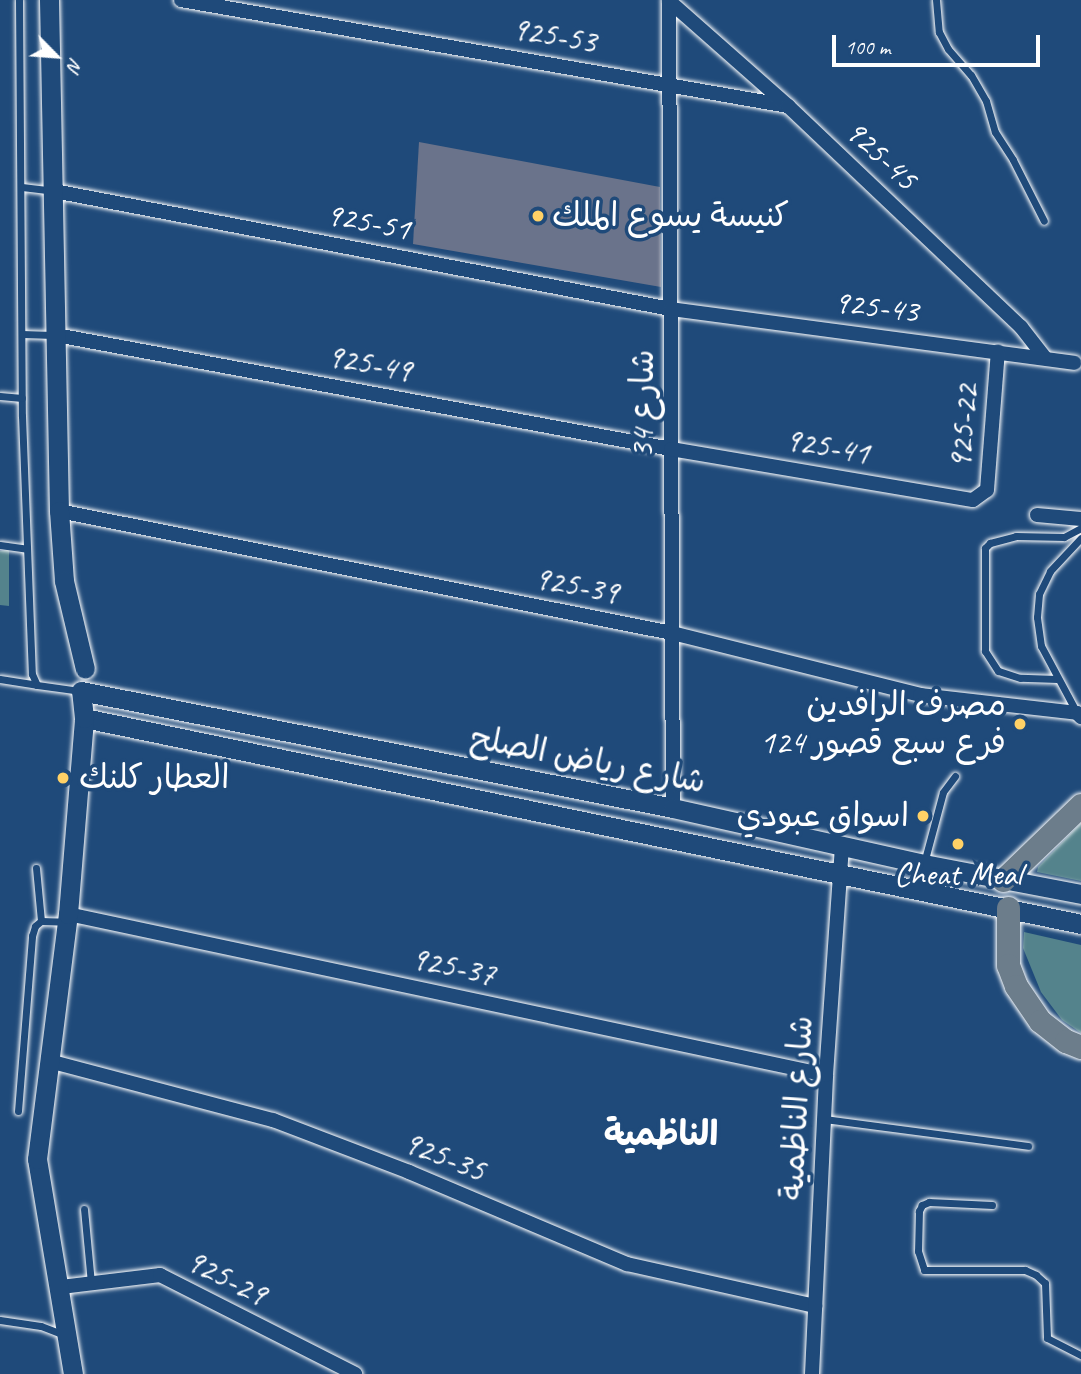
<!DOCTYPE html>
<html>
<head>
<meta charset="utf-8">
<style>
  body { margin:0 }
  #map { position:relative; width:1081px; height:1374px; overflow:hidden; background:#1f4a7a; font-family:Caveat,"Playpen Sans Arabic",sans-serif }
  div>[style] { position:absolute }
  .green>* { inset:0; background:#54838c }
  .building>* { inset:0; background:#6a738b }
  .roads { filter:drop-shadow(0 0 2px #fff) drop-shadow(0 0 2px #fff) }
  .lane>* { height:7px; margin:-3.5px; padding:0 3.5px; transform-origin:3.5px; border-radius:3.5px; background:#1f4a7a }
  .street>* { height:14px; margin:-7px; padding:0 7px; transform-origin:7px; border-radius:7px; background:#1f4a7a }
  .secondary>* { height:19px; margin:-9.5px; padding:0 9.5px; transform-origin:9.5px; border-radius:9.5px; background:#1f4a7a }
  .primary>* { height:23px; margin:-11.5px; padding:0 11.5px; transform-origin:11.5px; border-radius:11.5px; background:#6c7d8b }
  .dots>* { width:19px; height:19px; translate:-50% -50%; box-sizing:border-box; border:4px solid #1f4a7a; border-radius:50% }
  span { translate:-50% -50%; white-space:nowrap; text-align:center; line-height:1.15; -webkit-text-stroke:7px #1f4a7a; paint-order:stroke }
  .street-label { font-size:33px; color:#fff }
  .poi-label { font-size:33px; color:#fff }
  .left { translate:0 -50%; text-align:left }
  .right { translate:-100% -50%; text-align:right }
  .neighbourhood-label { font-size:35px; color:#fff; font-weight:700 }
  .north { position:absolute; left:21px; top:21px; width:70px; height:70px; -webkit-text-stroke:5px #1f4a7a; paint-order:stroke; rotate:115deg; font-size:19px; font-weight:700; line-height:28px; text-align:center; color:#fff }
  .north::after { content:''; display:block; margin:auto; width:24px; height:32px; background:#fff; clip-path:polygon(50% 0,100% 100%,50% 72%,0 100%) }
  .scale { position:absolute; left:832px; top:35px; width:208px; height:32px; box-sizing:border-box; border:4px solid #fff; border-top:0; padding-left:9px; font-size:21px; line-height:24px; white-space:nowrap; color:#fff; -webkit-text-stroke:5px #1f4a7a; paint-order:stroke }
</style>
</head>
<body>
<div id="map">
  <div class="green">
    <i style="clip-path:polygon(9px 550px,9px 606px,0 605px,0 551px)"></i>
    <i style="clip-path:polygon(1081px 823px,1081px 881px,1037px 872px,1038px 867px)"></i>
    <i style="clip-path:polygon(1024px 932px,1081px 945px,1081px 1033px,1062px 1020px,1041px 992px,1023px 948px)"></i>
  </div>
  <div class="building">
    <i style="clip-path:polygon(419px 142px,660px 187px,661px 287px,413px 244px)"></i>
  </div>
  <div class="roads">
    <div class="lane">
      <i style="left:19px;top:0;width:416px;rotate:89.6deg"></i>
      <i style="left:22px;top:416px;width:258px;rotate:87.8deg"></i>
      <i style="left:32px;top:674px;width:12px;rotate:66deg"></i>
      <i style="left:37px;top:685px;width:43px;rotate:7.9deg"></i>
      <i style="left:936px;top:0;width:32px;rotate:85deg"></i>
      <i style="left:939px;top:32px;width:19px;rotate:62deg"></i>
      <i style="left:948px;top:49px;width:35px;rotate:49deg"></i>
      <i style="left:971px;top:75px;width:30px;rotate:60deg"></i>
      <i style="left:986px;top:101px;width:32px;rotate:74deg"></i>
      <i style="left:995px;top:132px;width:33px;rotate:57deg"></i>
      <i style="left:1013px;top:160px;width:68px;rotate:63.1deg"></i>
      <i style="left:22px;top:187px;width:31px;rotate:7deg"></i>
      <i style="left:22px;top:334px;width:31px;rotate:2deg"></i>
      <i style="left:0;top:396px;width:22px;rotate:5deg"></i>
      <i style="left:0;top:545px;width:27px;rotate:8deg"></i>
      <i style="left:0;top:679px;width:37px;rotate:9deg"></i>
      <i style="left:1057px;top:679px;width:37px;rotate:-178deg"></i>
      <i style="left:1020px;top:678px;width:23px;rotate:-162deg"></i>
      <i style="left:998px;top:671px;width:24px;rotate:-123deg"></i>
      <i style="left:985px;top:651px;width:103px;rotate:-90deg"></i>
      <i style="left:985px;top:548px;width:7px;rotate:-45deg"></i>
      <i style="left:990px;top:543px;width:27px;rotate:-15deg"></i>
      <i style="left:1016px;top:536px;width:48px;rotate:1.2deg"></i>
      <i style="left:1064px;top:537px;width:19px;rotate:-28deg"></i>
      <i style="left:1077px;top:713px;width:76px;rotate:-118.2deg"></i>
      <i style="left:1041px;top:646px;width:29px;rotate:-98deg"></i>
      <i style="left:1037px;top:617px;width:23px;rotate:-85deg"></i>
      <i style="left:1039px;top:594px;width:25px;rotate:-64deg"></i>
      <i style="left:1050px;top:571px;width:45px;rotate:-46.8deg"></i>
      <i style="left:924px;top:863px;width:73px;rotate:-75deg"></i>
      <i style="left:943px;top:792px;width:20px;rotate:-53deg"></i>
      <i style="left:36px;top:868px;width:53px;rotate:84.6deg"></i>
      <i style="left:18px;top:1111px;width:176px;rotate:-85.4deg"></i>
      <i style="left:32px;top:936px;width:10px;rotate:-73deg"></i>
      <i style="left:35px;top:926px;width:8px;rotate:-40deg"></i>
      <i style="left:41px;top:921px;width:25px;rotate:2deg"></i>
      <i style="left:824px;top:1119px;width:206px;rotate:7.5deg"></i>
      <i style="left:992px;top:1205px;width:63px;rotate:-177.3deg"></i>
      <i style="left:929px;top:1202px;width:8px;rotate:157deg"></i>
      <i style="left:922px;top:1205px;width:7px;rotate:117deg"></i>
      <i style="left:919px;top:1211px;width:40px;rotate:91.4deg"></i>
      <i style="left:918px;top:1251px;width:20px;rotate:72deg"></i>
      <i style="left:924px;top:1270px;width:101px"></i>
      <i style="left:1025px;top:1270px;width:12px;rotate:24deg"></i>
      <i style="left:1036px;top:1275px;width:12px;rotate:42deg"></i>
      <i style="left:1045px;top:1283px;width:55px;rotate:87.9deg"></i>
      <i style="left:1047px;top:1338px;width:38px;rotate:27deg"></i>
      <i style="left:84px;top:1209px;width:74px;rotate:84.6deg"></i>
      <i style="left:0;top:1320px;width:41px;rotate:8.3deg"></i>
      <i style="left:41px;top:1326px;width:25px;rotate:21deg"></i>
    </div>
    <div class="street">
      <i style="left:181px;top:0;width:616px;rotate:9.91deg"></i>
      <i style="left:669px;top:0;width:808px;rotate:89.72deg"></i>
      <i style="left:669px;top:1px;width:159px;rotate:41.4deg"></i>
      <i style="left:788px;top:106px;width:321px;rotate:43.5deg"></i>
      <i style="left:1021px;top:327px;width:39px;rotate:52deg"></i>
      <i style="left:54px;top:191px;width:628px;rotate:10.83deg"></i>
      <i style="left:671px;top:309px;width:407px;rotate:7.6deg"></i>
      <i style="left:56px;top:335px;width:625px;rotate:10.5deg"></i>
      <i style="left:671px;top:449px;width:306px;rotate:9.6deg"></i>
      <i style="left:973px;top:500px;width:17px;rotate:-36deg"></i>
      <i style="left:987px;top:490px;width:139px;rotate:-85.5deg"></i>
      <i style="left:59px;top:511px;width:625px;rotate:11.26deg"></i>
      <i style="left:672px;top:633px;width:256px;rotate:14deg"></i>
      <i style="left:920px;top:695px;width:158px;rotate:6.5deg"></i>
      <i style="left:1077px;top:713px;width:6px;rotate:45deg"></i>
      <i style="left:1037px;top:515px;width:44px;rotate:5.2deg"></i>
      <i style="left:68px;top:914px;width:775px;rotate:11.99deg"></i>
      <i style="left:49px;top:1061px;width:232px;rotate:14.8deg"></i>
      <i style="left:273px;top:1120px;width:146px;rotate:20.9deg"></i>
      <i style="left:409px;top:1172px;width:237px;rotate:22.9deg"></i>
      <i style="left:627px;top:1264px;width:193px;rotate:12.6deg"></i>
      <i style="left:61px;top:1287px;width:100px;rotate:-6.9deg"></i>
      <i style="left:160px;top:1275px;width:219px;rotate:26.9deg"></i>
      <i style="left:812px;top:1374px;width:299px;rotate:-87.3deg"></i>
      <i style="left:826px;top:1075px;width:230px;rotate:-86deg"></i>
    </div>
    <div class="secondary">
      <i style="left:49px;top:0;width:511px;rotate:88.88deg"></i>
      <i style="left:59px;top:511px;width:70px;rotate:85.9deg"></i>
      <i style="left:64px;top:581px;width:90px;rotate:76.6deg"></i>
      <i style="left:84px;top:718px;width:1018px;rotate:11.67deg"></i>
      <i style="left:73px;top:1374px;width:218px;rotate:-99.5deg"></i>
      <i style="left:37px;top:1159px;width:247px;rotate:-82.8deg"></i>
      <i style="left:68px;top:914px;width:197px;rotate:-85.3deg"></i>
      <i style="left:84px;top:718px;width:27px;rotate:-96deg"></i>
      <i style="left:81px;top:691px;width:603px;rotate:11.18deg"></i>
      <i style="left:673px;top:808px;width:257px;rotate:12.6deg"></i>
      <i style="left:924px;top:864px;width:160px;rotate:10.8deg"></i>
    </div>
    <div class="primary">
      <i style="left:1003px;top:880px;width:108px;rotate:-43.9deg"></i>
      <i style="left:1008px;top:908px;width:57px;rotate:90deg"></i>
      <i style="left:1008px;top:965px;width:22px;rotate:69deg"></i>
      <i style="left:1016px;top:986px;width:42px;rotate:55.6deg"></i>
      <i style="left:1040px;top:1021px;width:33px;rotate:38deg"></i>
      <i style="left:1066px;top:1041px;width:16px;rotate:22deg"></i>
    </div>
  </div>
  <div class="dots">
    <i style="left:538px;top:216px;background:#ffd166"></i>
    <i style="left:1020px;top:724px;background:#ffd166"></i>
    <i style="left:63px;top:778px;background:#ffd166"></i>
    <i style="left:923px;top:816px;background:#ffd166"></i>
    <i style="left:958px;top:844px;background:#ffd166"></i>
  </div>
  <div class="street-label">
    <span style="left:554px;top:36px;rotate:10deg">925-53</span>
    <span style="left:881px;top:155px;rotate:43deg">925-45</span>
    <span style="left:368px;top:222px;rotate:11deg">925-51</span>
    <span style="left:876px;top:307px;rotate:7deg">925-43</span>
    <span style="left:369px;top:364px;rotate:11deg">925-49</span>
    <span style="left:643px;top:404px;rotate:-90deg">شارع 34</span>
    <span style="left:964px;top:427px;rotate:-85deg">925-22</span>
    <span style="left:827px;top:447px;rotate:10deg">925-41</span>
    <span style="left:576px;top:586px;rotate:11deg">925-39</span>
    <span style="left:588px;top:760px;rotate:11deg">شارع رياض الصلح</span>
    <span style="left:453px;top:967px;rotate:12deg">925-37</span>
    <span style="left:797px;top:1108px;rotate:-87deg">شارع الناظمية</span>
    <span style="left:444px;top:1157px;rotate:22deg">925-35</span>
    <span style="left:226px;top:1278px;rotate:27deg">925-29</span>
  </div>
  <div class="poi-label">
    <span class="left" style="left:552px;top:216px">كنيسة يسوع الملك</span>
    <span class="right" style="left:1006px;top:724px">مصرف الرافدين<br>فرع سبع قصور 124</span>
    <span class="left" style="left:79px;top:778px">العطار كلنك</span>
    <span class="right" style="left:909px;top:816px">اسواق عبودي</span>
    <span style="left:958px;top:875px">Cheat Meal</span>
  </div>
  <div class="neighbourhood-label">
    <span style="left:661px;top:1134px">الناظمية</span>
  </div>
  <div class="north">N</div>
  <div class="scale">100 m</div>
</div>
</body>
</html>
